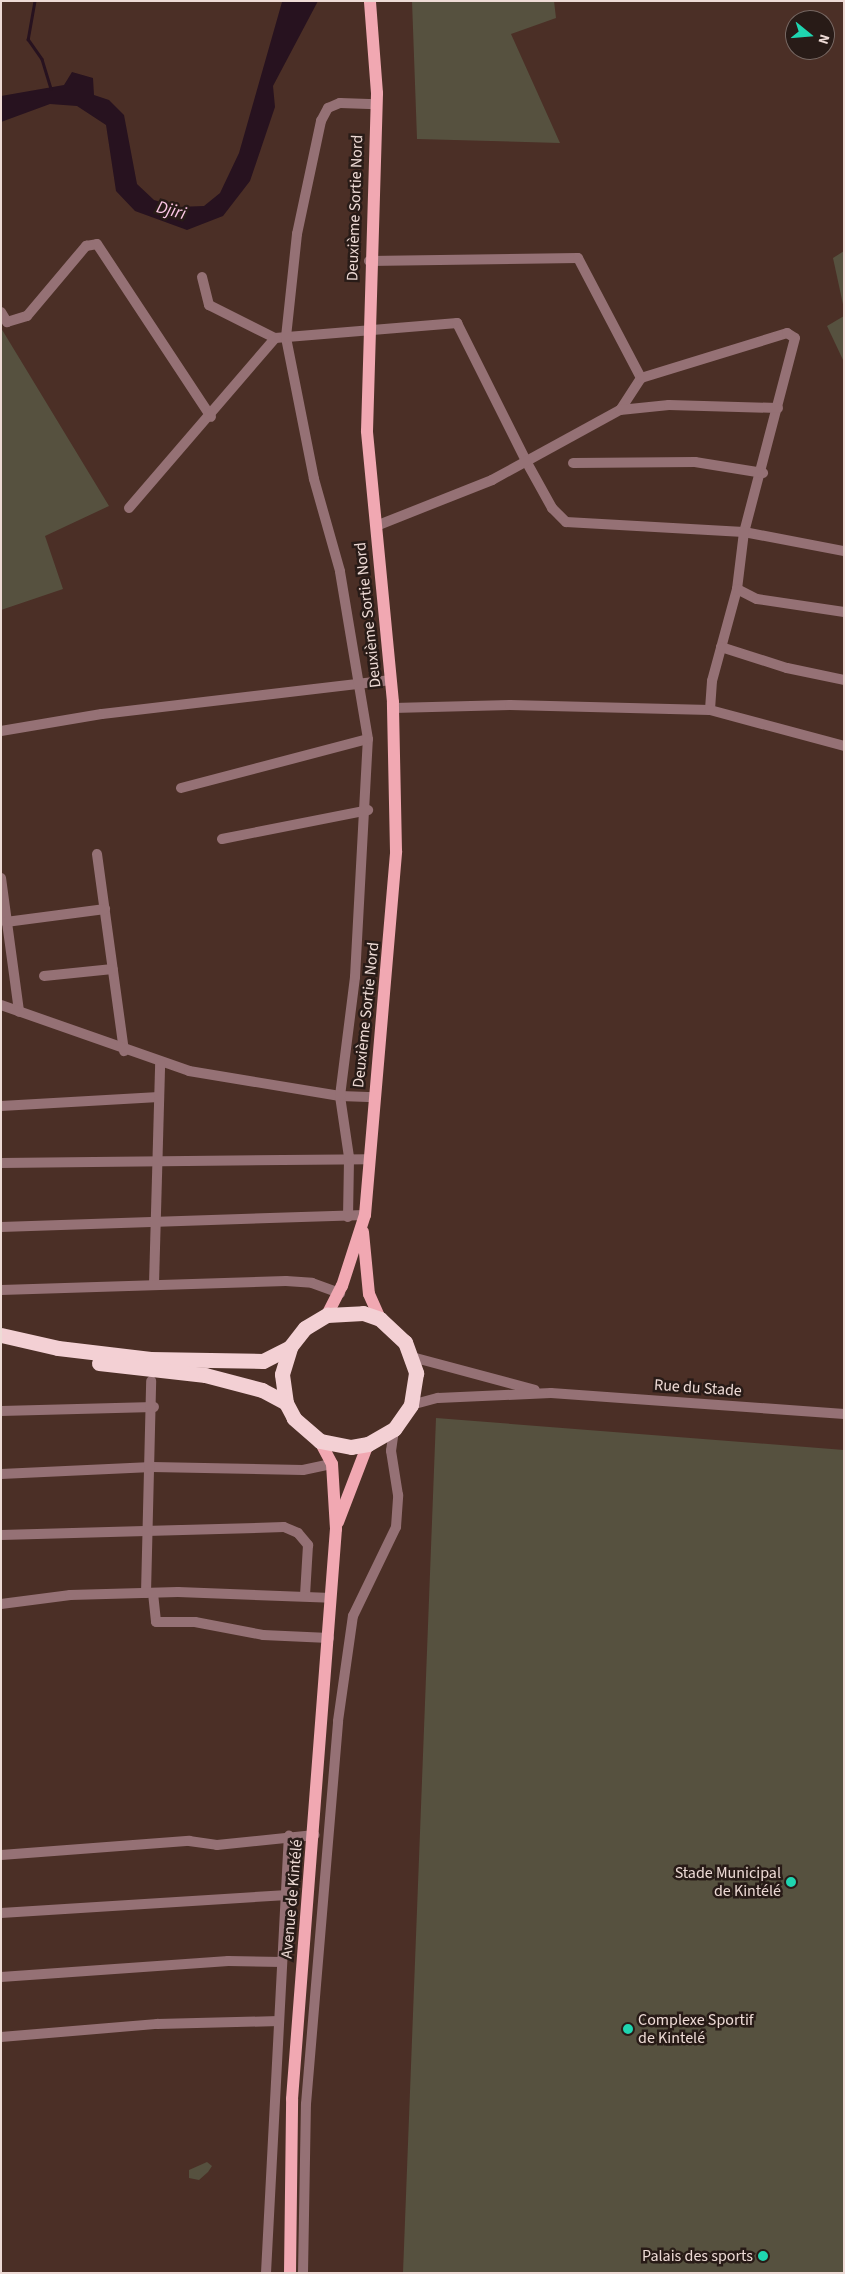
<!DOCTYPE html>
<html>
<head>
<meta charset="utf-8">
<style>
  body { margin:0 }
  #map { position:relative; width:845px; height:2274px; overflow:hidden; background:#4b2f26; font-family:"Source Sans 3",sans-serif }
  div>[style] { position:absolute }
  .green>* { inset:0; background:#56513f }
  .water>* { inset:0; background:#27121f }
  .stream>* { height:2.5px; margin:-1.25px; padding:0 1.25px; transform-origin:1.25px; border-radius:1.25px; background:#27121f }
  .street>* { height:10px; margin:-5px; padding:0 5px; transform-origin:5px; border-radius:5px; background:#957175 }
  .primary>* { height:12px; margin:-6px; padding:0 6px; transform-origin:6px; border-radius:6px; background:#f1a8b2 }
  .highway>* { height:15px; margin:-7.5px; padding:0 7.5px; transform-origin:7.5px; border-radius:7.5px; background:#f3d0d4 }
  .dots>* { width:14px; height:14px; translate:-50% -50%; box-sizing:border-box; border:2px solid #281b17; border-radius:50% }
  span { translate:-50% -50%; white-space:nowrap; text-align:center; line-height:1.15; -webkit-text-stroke:5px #281b17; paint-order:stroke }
  .street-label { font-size:16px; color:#eedbd6 }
  .poi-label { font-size:16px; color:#eedbd6 }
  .right { translate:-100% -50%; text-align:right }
  .left { translate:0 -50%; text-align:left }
  .water-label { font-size:18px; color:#fdc8e7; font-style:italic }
  .frame { position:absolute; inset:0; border:2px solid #eedbd6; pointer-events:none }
  .north { position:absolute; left:785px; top:10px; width:50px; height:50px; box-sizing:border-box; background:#281b17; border:1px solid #776863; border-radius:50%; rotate:107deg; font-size:14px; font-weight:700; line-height:20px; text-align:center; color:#eedbd6 }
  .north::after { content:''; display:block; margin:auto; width:18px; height:22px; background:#1fd5b0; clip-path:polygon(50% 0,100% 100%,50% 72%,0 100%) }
</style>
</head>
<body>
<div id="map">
  <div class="green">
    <i style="clip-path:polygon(412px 1px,554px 1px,556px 18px,511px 34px,560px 143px,417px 139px)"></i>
    <i style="clip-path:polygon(844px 251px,844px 309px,833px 258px)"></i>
    <i style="clip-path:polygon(844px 316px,844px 362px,827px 326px)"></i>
    <i style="clip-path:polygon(1px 328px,109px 506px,45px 536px,63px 589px,1px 610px)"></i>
    <i style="clip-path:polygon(436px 1418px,844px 1450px,844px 2273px,403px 2273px)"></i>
    <i style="clip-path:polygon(207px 2162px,212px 2166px,208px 2172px,199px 2180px,189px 2178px,189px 2170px)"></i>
  </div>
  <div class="water">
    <i style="clip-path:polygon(318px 1px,273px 86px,275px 107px,250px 181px,223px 216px,187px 230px,135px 211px,116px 191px,106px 125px,77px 106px,50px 104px,1px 122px,1px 96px,64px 85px,72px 72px,93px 78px,94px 95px,109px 100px,124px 115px,137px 184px,154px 200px,177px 207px,204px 206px,220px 193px,239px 153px,282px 2px)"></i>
  </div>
  <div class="stream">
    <i style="left:35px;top:1px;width:39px;rotate:100deg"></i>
    <i style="left:28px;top:39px;width:24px;rotate:55deg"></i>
    <i style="left:42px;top:59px;width:31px;rotate:73deg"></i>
  </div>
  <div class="street">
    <i style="left:369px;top:261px;width:209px;rotate:-0.8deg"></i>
    <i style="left:578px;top:258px;width:136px;rotate:62.3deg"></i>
    <i style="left:641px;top:378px;width:38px;rotate:123deg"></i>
    <i style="left:202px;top:277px;width:29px;rotate:76deg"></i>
    <i style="left:209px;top:305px;width:74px;rotate:26.6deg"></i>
    <i style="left:275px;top:338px;width:183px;rotate:-4.7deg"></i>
    <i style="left:457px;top:323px;width:154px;rotate:63.4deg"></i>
    <i style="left:526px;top:461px;width:54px;rotate:61deg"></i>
    <i style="left:552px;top:508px;width:20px;rotate:45deg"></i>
    <i style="left:566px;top:522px;width:178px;rotate:3.2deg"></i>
    <i style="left:744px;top:532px;width:102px;rotate:10.8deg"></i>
    <i style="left:1px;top:312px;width:12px;rotate:59deg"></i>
    <i style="left:7px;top:322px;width:21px;rotate:-17deg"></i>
    <i style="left:27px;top:316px;width:92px;rotate:-49.9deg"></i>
    <i style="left:86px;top:246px;width:11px;rotate:-10deg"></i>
    <i style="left:97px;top:244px;width:207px;rotate:56.6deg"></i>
    <i style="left:641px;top:378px;width:153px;rotate:-17.1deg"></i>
    <i style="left:787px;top:333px;width:9px;rotate:32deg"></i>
    <i style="left:795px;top:338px;width:201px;rotate:104.7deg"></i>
    <i style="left:744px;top:532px;width:57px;rotate:97deg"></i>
    <i style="left:737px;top:589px;width:95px;rotate:105.2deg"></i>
    <i style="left:712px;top:681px;width:29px;rotate:94deg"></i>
    <i style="left:573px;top:463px;width:122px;rotate:-0.5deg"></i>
    <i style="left:695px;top:462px;width:69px;rotate:9.2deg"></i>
    <i style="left:129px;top:508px;width:224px;rotate:-49.3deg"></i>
    <i style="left:376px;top:526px;width:125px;rotate:-21.6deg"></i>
    <i style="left:492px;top:480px;width:146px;rotate:-28.7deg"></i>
    <i style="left:620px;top:410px;width:49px;rotate:-5.8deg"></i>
    <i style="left:669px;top:405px;width:109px;rotate:1.6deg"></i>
    <i style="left:737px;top:589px;width:22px;rotate:27deg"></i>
    <i style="left:757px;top:599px;width:88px;rotate:8.5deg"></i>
    <i style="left:721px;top:647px;width:69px;rotate:17.7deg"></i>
    <i style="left:787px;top:668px;width:58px;rotate:11.9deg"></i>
    <i style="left:393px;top:708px;width:117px;rotate:-1.5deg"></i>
    <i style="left:510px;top:705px;width:200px;rotate:1.4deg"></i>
    <i style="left:710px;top:710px;width:139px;rotate:15deg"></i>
    <i style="left:1px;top:731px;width:102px;rotate:-9.6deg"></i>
    <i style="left:102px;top:714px;width:291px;rotate:-6.7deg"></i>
    <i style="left:181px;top:788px;width:193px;rotate:-14.7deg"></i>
    <i style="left:222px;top:839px;width:149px;rotate:-11.2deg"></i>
    <i style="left:97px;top:854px;width:199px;rotate:82.2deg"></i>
    <i style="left:1px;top:878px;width:135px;rotate:82.3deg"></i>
    <i style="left:6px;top:922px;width:100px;rotate:-7.5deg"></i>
    <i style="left:44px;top:976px;width:69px;rotate:-5.8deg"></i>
    <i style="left:1px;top:1005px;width:199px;rotate:19.3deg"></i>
    <i style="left:189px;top:1071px;width:153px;rotate:9.4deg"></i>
    <i style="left:340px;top:1096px;width:35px;rotate:2deg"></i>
    <i style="left:1px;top:1106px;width:158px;rotate:-3.3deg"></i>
    <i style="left:1px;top:1163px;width:369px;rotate:-0.6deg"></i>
    <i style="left:348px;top:1217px;width:60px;rotate:-89deg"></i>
    <i style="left:349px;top:1157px;width:62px;rotate:-98.4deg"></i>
    <i style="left:340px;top:1096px;width:120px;rotate:-82.8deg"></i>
    <i style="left:355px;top:977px;width:238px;rotate:-86.9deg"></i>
    <i style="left:368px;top:739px;width:170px;rotate:-99.5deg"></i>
    <i style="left:340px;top:571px;width:96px;rotate:-105.8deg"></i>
    <i style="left:314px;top:479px;width:145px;rotate:-101.2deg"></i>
    <i style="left:286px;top:337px;width:104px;rotate:-83.9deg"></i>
    <i style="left:297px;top:234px;width:116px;rotate:-78deg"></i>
    <i style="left:321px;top:121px;width:15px;rotate:-62deg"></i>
    <i style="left:328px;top:108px;width:13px;rotate:-23deg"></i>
    <i style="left:340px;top:103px;width:36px;rotate:2deg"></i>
    <i style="left:1px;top:1227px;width:364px;rotate:-1.9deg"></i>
    <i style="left:154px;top:1284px;width:221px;rotate:-88.4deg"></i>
    <i style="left:1px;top:1290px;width:285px;rotate:-1.8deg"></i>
    <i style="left:286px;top:1281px;width:26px;rotate:4deg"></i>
    <i style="left:312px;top:1283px;width:30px;rotate:20deg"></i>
    <i style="left:412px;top:1357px;width:127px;rotate:15deg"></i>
    <i style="left:411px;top:1405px;width:28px;rotate:-15deg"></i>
    <i style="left:438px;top:1398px;width:113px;rotate:-2.5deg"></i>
    <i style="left:551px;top:1393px;width:294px;rotate:4.1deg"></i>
    <i style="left:1px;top:1411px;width:153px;rotate:-1.5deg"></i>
    <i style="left:1px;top:1474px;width:151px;rotate:-2.7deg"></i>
    <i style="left:152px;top:1467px;width:151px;rotate:1.1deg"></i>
    <i style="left:303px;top:1470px;width:30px;rotate:-12deg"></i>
    <i style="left:1px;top:1535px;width:283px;rotate:-1.6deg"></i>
    <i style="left:284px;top:1527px;width:15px;rotate:23deg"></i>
    <i style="left:298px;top:1533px;width:16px;rotate:50deg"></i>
    <i style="left:308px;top:1545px;width:51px;rotate:93.4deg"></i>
    <i style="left:146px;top:1593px;width:212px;rotate:-88.6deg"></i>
    <i style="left:153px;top:1593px;width:29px;rotate:84deg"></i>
    <i style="left:156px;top:1622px;width:39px"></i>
    <i style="left:195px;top:1622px;width:69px;rotate:10.8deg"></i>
    <i style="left:263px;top:1635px;width:66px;rotate:2.6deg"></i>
    <i style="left:1px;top:1604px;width:70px;rotate:-7.4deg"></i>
    <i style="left:70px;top:1595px;width:108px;rotate:-1.6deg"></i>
    <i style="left:178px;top:1592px;width:153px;rotate:2.2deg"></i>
    <i style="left:1px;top:1855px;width:189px;rotate:-4.3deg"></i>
    <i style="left:189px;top:1841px;width:28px;rotate:8deg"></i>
    <i style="left:217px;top:1845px;width:98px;rotate:-5.9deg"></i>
    <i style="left:1px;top:1913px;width:287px;rotate:-3.6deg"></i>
    <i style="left:1px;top:1977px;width:228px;rotate:-4deg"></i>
    <i style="left:228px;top:1961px;width:54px;rotate:1.1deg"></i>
    <i style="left:1px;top:2037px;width:157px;rotate:-4.8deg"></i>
    <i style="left:157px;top:2024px;width:122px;rotate:-1.4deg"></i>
    <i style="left:266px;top:2273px;width:438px;rotate:-87deg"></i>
    <i style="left:303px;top:2273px;width:169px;rotate:-89deg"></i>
    <i style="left:306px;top:2104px;width:384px;rotate:-85.2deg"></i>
    <i style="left:338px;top:1721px;width:106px;rotate:-81.9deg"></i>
    <i style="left:353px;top:1616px;width:99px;rotate:-64.2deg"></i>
    <i style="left:396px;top:1527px;width:32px;rotate:-86deg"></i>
    <i style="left:398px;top:1495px;width:45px;rotate:-99deg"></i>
    <i style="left:391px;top:1451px;width:22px;rotate:-82deg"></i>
  </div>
  <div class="primary">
    <i style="left:363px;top:1232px;width:62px;rotate:84.5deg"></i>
    <i style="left:369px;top:1294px;width:27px;rotate:66deg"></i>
    <i style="left:327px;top:1315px;width:33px;rotate:-63deg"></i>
    <i style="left:342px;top:1286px;width:75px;rotate:-72.1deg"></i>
    <i style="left:365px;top:1215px;width:365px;rotate:-85.1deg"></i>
    <i style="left:396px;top:851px;width:149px;rotate:-91.2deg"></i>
    <i style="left:393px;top:702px;width:272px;rotate:-95.5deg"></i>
    <i style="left:367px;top:431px;width:338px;rotate:-88.3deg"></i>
    <i style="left:377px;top:93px;width:92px;rotate:-94.4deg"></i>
    <i style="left:338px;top:1522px;width:84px;rotate:-69deg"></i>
    <i style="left:290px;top:2273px;width:174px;rotate:-89.3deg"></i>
    <i style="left:292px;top:2099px;width:572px;rotate:-85.59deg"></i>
    <i style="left:336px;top:1529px;width:65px;rotate:-93.5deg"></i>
    <i style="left:332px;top:1464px;width:26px;rotate:-118deg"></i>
  </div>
  <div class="highway">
    <i style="left:1px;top:1335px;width:58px;rotate:12.8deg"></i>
    <i style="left:58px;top:1348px;width:93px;rotate:6.8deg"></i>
    <i style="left:150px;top:1359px;width:113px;rotate:1deg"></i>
    <i style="left:263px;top:1361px;width:30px;rotate:-27deg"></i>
    <i style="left:290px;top:1347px;width:24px;rotate:-52deg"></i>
    <i style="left:305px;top:1328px;width:26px;rotate:-31deg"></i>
    <i style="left:327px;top:1315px;width:36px;rotate:-3deg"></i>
    <i style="left:363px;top:1313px;width:18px;rotate:19deg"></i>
    <i style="left:380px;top:1319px;width:34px;rotate:43deg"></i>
    <i style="left:405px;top:1342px;width:33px;rotate:70deg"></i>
    <i style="left:416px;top:1373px;width:32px;rotate:99deg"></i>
    <i style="left:411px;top:1405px;width:29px;rotate:125deg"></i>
    <i style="left:394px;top:1429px;width:30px;rotate:150deg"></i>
    <i style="left:368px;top:1444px;width:17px;rotate:170deg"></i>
    <i style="left:351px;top:1447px;width:32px;rotate:-169deg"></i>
    <i style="left:320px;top:1441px;width:35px;rotate:-139deg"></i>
    <i style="left:294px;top:1418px;width:17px;rotate:-118deg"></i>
    <i style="left:286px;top:1403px;width:29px;rotate:-98deg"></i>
    <i style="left:282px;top:1374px;width:28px;rotate:-73deg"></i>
    <i style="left:99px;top:1363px;width:107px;rotate:6.5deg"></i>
    <i style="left:205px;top:1375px;width:59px;rotate:14.7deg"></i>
    <i style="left:262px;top:1390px;width:27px;rotate:28deg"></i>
  </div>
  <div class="dots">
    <i style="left:791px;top:1882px;background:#1fd5b0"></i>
    <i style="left:628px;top:2029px;background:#1fd5b0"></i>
    <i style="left:763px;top:2256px;background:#1fd5b0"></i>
  </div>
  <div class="street-label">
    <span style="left:355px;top:208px;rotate:-88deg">Deuxième Sortie Nord</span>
    <span style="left:368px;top:615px;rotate:-96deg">Deuxième Sortie Nord</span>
    <span style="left:366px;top:1015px;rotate:-84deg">Deuxième Sortie Nord</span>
    <span style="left:698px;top:1388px;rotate:4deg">Rue du Stade</span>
    <span style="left:292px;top:1899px;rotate:-85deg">Avenue de Kintélé</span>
  </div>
  <div class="poi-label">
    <span class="right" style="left:781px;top:1882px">Stade Municipal<br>de Kintélé</span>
    <span class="left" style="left:638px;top:2029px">Complexe Sportif<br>de Kintelé</span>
    <span class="right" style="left:753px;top:2256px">Palais des sports</span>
  </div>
  <div class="water-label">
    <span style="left:171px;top:211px;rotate:15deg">Djiri</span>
  </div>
  <div class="frame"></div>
  <div class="north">N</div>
</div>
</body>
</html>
